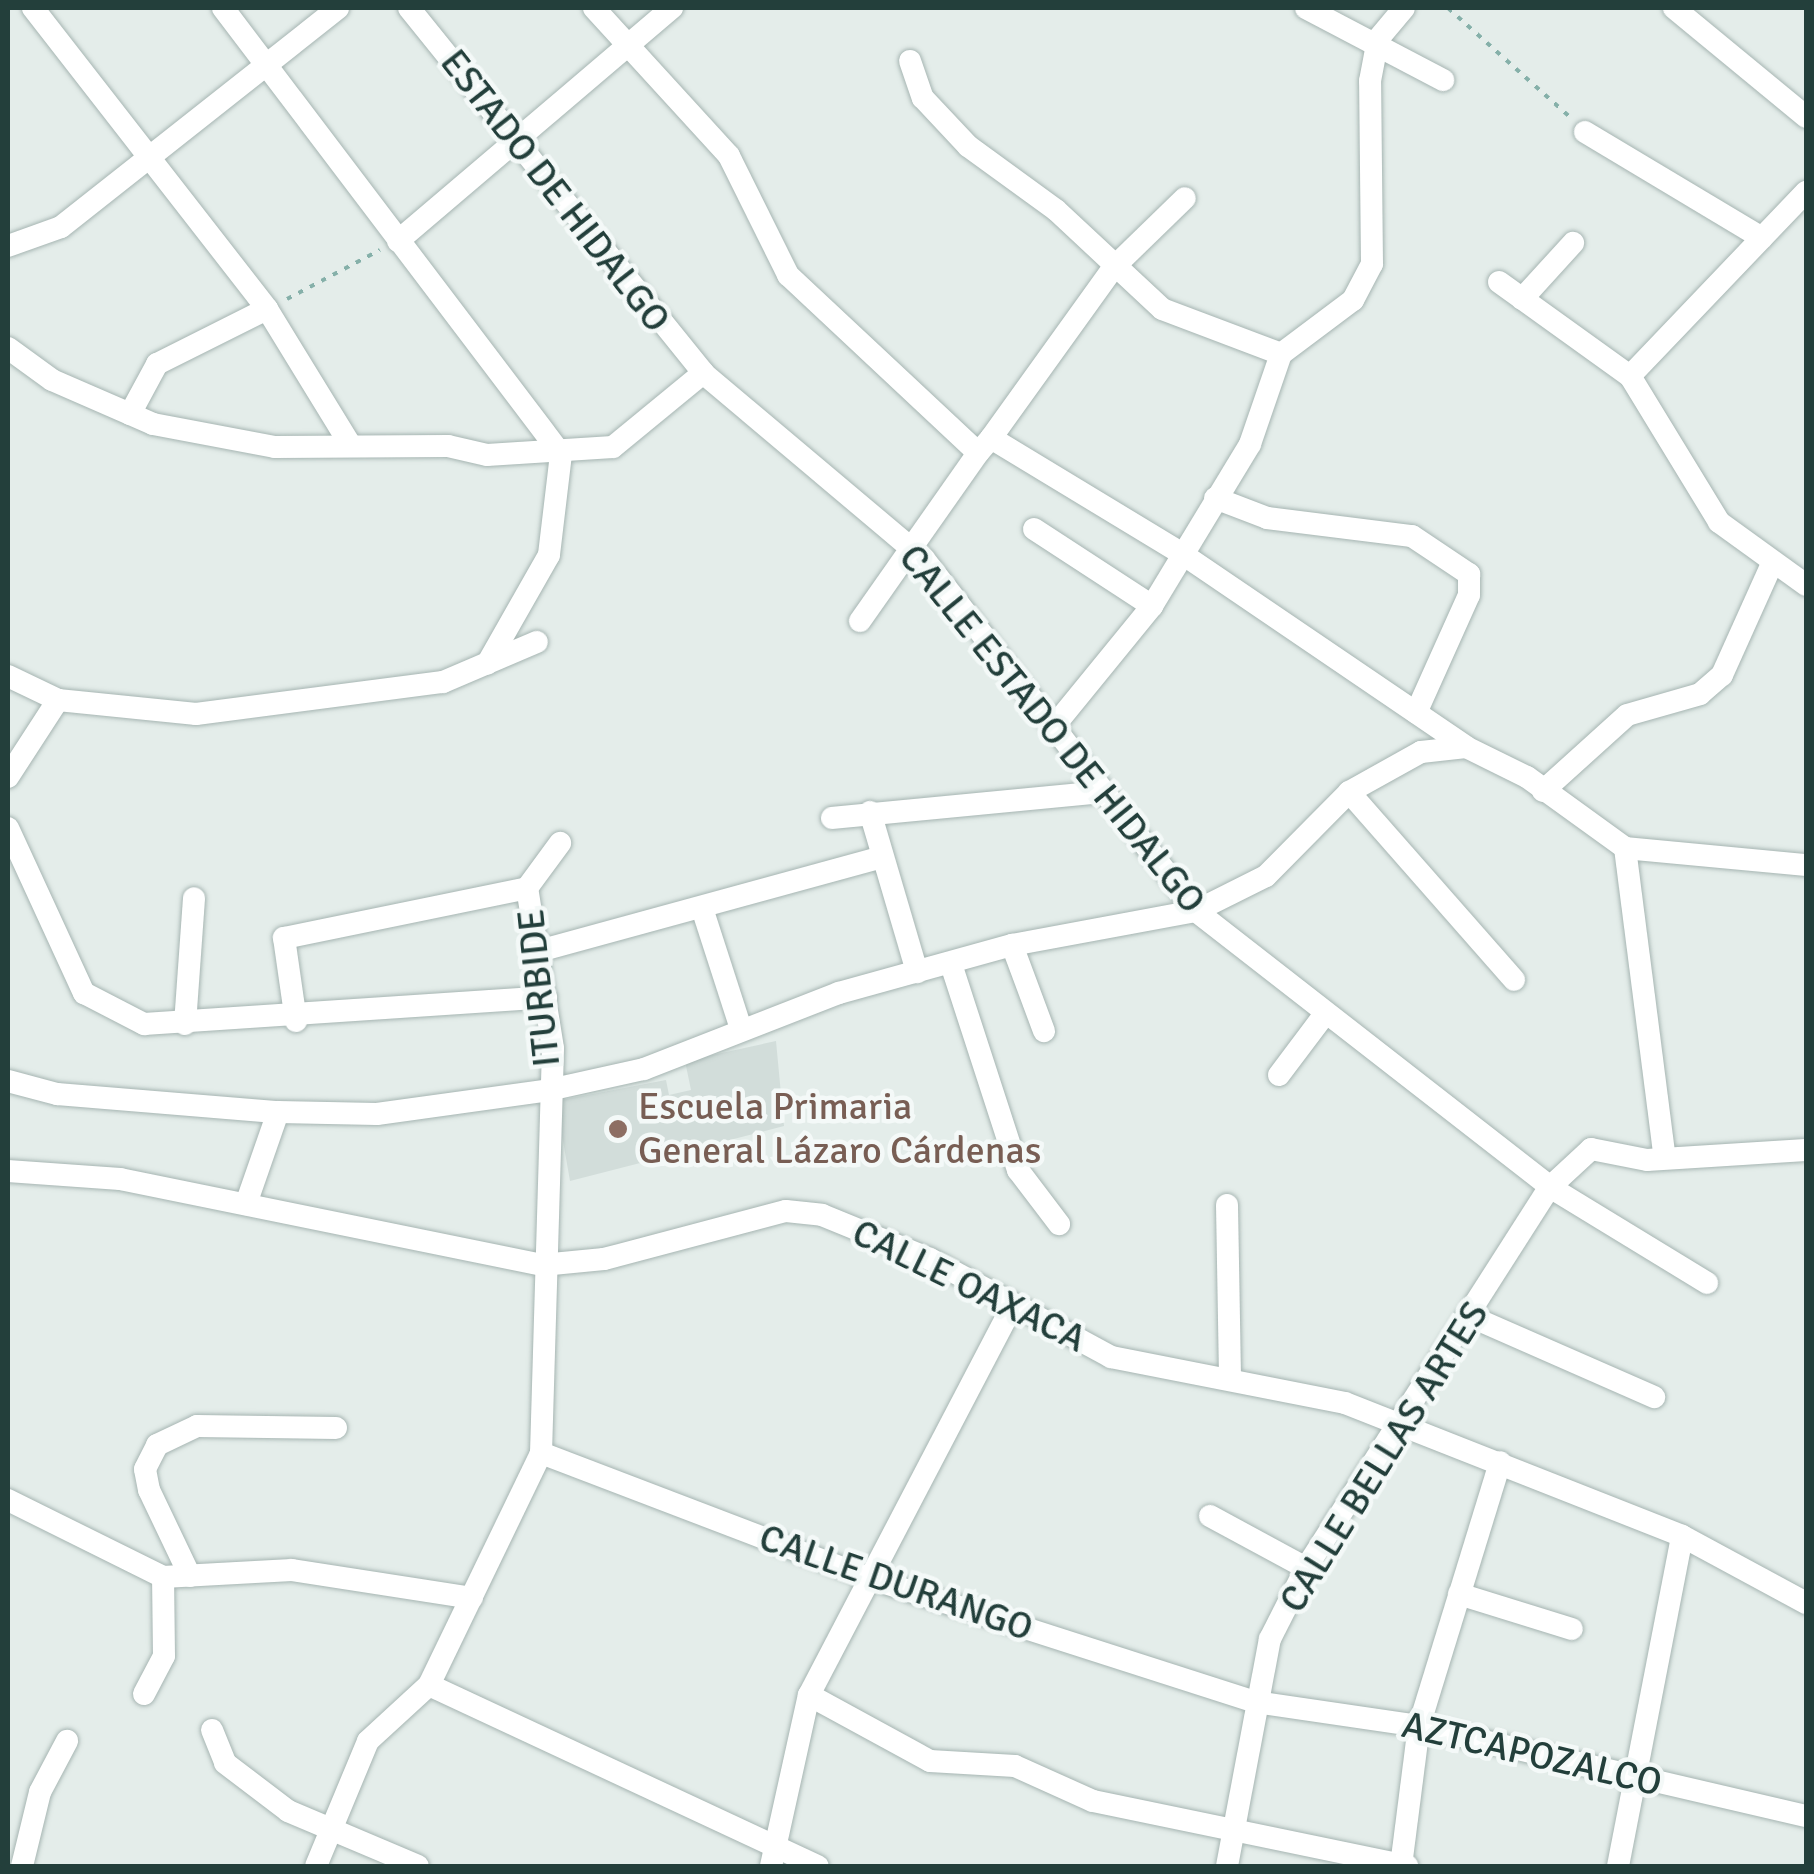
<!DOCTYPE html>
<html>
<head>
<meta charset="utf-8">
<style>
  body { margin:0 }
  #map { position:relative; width:1814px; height:1874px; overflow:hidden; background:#e4edea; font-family:Signika,sans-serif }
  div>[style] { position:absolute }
  .built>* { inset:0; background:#d2ddda }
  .path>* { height:4px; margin-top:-2px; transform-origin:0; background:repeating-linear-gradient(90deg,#85b0a9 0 5px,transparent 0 13px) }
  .roads { filter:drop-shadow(0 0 2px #a6b5b2) drop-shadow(0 0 2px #a6b5b2) }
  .minor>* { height:22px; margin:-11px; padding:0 11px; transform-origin:11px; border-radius:11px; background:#fff }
  .dots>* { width:28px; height:28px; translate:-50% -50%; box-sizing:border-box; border:5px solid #f4f9f8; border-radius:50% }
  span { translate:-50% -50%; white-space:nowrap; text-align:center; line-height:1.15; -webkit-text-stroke:9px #f4f9f8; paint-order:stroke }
  .street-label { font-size:38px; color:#233f3b }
  .education-label { font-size:38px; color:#785e54 }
  .left { translate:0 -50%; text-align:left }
  .frame { position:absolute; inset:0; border:10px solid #233f3b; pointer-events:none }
</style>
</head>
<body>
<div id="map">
  <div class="built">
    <i style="clip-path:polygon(776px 1041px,784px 1126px,570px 1181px,556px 1101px,666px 1080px,669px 1095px,691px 1090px,685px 1061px)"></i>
  </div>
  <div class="path">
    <i style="left:1448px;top:8px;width:165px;rotate:41.8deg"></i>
    <i style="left:287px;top:299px;width:105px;rotate:-27.8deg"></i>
  </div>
  <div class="roads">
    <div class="minor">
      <i style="left:33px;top:8px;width:381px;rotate:52.1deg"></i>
      <i style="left:267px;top:309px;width:157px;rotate:58.5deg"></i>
      <i style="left:223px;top:8px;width:560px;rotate:52.84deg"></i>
      <i style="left:561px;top:454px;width:102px;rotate:96.8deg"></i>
      <i style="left:549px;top:555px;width:125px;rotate:119.6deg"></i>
      <i style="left:409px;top:8px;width:469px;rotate:51.1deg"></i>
      <i style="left:703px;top:373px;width:289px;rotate:40.1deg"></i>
      <i style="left:924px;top:559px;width:445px;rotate:52.3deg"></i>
      <i style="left:1196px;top:911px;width:449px;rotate:37.9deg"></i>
      <i style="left:1550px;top:1187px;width:184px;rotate:31.4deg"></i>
      <i style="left:594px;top:8px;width:200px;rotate:47.6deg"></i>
      <i style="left:729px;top:156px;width:133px;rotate:63.6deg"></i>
      <i style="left:788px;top:275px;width:260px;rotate:43.1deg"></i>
      <i style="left:978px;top:453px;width:20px;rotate:-49deg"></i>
      <i style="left:991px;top:438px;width:222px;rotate:31.2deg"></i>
      <i style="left:1181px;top:553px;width:345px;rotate:34.2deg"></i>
      <i style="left:1306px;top:8px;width:155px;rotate:27.7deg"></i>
      <i style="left:1674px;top:8px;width:171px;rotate:39.5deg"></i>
      <i style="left:910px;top:61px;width:39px;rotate:71deg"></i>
      <i style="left:923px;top:98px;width:66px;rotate:46.8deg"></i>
      <i style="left:968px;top:146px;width:109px;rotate:36deg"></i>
      <i style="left:1056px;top:210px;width:145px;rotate:43deg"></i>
      <i style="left:1162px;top:309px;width:127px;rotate:20.7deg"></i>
      <i style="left:1585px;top:132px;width:206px;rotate:30.9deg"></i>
      <i style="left:398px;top:241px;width:360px;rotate:-40.4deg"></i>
      <i style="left:8px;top:246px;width:56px;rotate:-19.7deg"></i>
      <i style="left:61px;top:227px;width:353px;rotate:-38.3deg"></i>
      <i style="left:1499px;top:282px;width:161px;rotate:35.7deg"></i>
      <i style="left:1630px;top:376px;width:171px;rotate:58.6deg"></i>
      <i style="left:1719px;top:522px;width:107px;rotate:35.9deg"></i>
      <i style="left:1522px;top:299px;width:76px;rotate:-47.7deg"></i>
      <i style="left:8px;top:348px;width:54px;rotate:36deg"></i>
      <i style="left:52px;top:380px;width:110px;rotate:23.5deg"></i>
      <i style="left:153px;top:424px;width:124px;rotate:10.7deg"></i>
      <i style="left:275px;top:447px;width:173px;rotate:-0.3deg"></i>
      <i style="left:448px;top:446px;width:40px;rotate:13deg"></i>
      <i style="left:487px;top:455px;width:126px;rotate:-3.6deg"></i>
      <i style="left:613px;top:447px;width:117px;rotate:-39.4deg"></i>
      <i style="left:1281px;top:354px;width:90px;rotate:-36.9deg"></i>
      <i style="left:1353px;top:300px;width:41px;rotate:-62.2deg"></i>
      <i style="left:1372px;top:264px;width:183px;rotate:-90.6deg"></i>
      <i style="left:1370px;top:81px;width:43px;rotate:-79.2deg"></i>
      <i style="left:1378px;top:39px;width:40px;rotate:-50deg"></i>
      <i style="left:1630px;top:376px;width:255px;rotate:-46.3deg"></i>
      <i style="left:130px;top:414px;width:57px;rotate:-61.6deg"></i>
      <i style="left:157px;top:364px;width:123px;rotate:-26.6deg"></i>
      <i style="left:991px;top:438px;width:209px;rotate:-54.3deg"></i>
      <i style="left:1113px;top:268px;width:100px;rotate:-44.2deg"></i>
      <i style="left:1215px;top:498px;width:56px;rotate:21deg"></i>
      <i style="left:1267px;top:518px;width:146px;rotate:7.1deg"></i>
      <i style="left:1412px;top:536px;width:69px;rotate:33.7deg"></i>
      <i style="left:1469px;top:574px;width:21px;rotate:90deg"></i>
      <i style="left:1469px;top:595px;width:129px;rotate:114.2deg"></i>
      <i style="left:1034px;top:529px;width:141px;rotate:33.1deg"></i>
      <i style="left:860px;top:621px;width:205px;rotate:-54.9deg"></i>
      <i style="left:8px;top:676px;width:55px;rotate:25.6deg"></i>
      <i style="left:58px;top:700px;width:139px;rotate:5.8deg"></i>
      <i style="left:196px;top:714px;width:249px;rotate:-7.4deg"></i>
      <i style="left:443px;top:682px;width:102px;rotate:-23.1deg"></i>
      <i style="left:1055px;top:725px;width:154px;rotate:-50.8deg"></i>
      <i style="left:1152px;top:606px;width:189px;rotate:-58.8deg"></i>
      <i style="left:1250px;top:444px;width:95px;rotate:-71deg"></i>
      <i style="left:8px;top:777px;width:92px;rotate:-57deg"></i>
      <i style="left:1543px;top:791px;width:113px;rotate:-42.1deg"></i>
      <i style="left:1627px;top:715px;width:76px;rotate:-16deg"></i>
      <i style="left:1700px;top:694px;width:29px;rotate:-41deg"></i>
      <i style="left:1722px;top:675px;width:122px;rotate:-65.8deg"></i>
      <i style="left:1349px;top:792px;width:250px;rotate:48.7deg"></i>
      <i style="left:870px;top:812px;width:167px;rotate:73.6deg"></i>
      <i style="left:832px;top:818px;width:271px;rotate:-5.5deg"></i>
      <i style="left:8px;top:828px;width:182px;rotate:65.3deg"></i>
      <i style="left:84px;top:993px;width:68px;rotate:27.3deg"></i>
      <i style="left:144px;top:1024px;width:403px;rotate:-3.8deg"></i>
      <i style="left:1625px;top:848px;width:182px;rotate:5.4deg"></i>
      <i style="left:702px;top:908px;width:127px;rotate:72.1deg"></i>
      <i style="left:1012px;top:945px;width:92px;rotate:69.6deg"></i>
      <i style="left:539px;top:951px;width:353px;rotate:-15.3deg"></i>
      <i style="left:951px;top:964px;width:217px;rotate:72deg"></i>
      <i style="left:1018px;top:1170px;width:68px;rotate:52.8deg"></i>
      <i style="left:296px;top:1021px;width:84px;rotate:-98.2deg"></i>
      <i style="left:284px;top:938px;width:248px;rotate:-11.6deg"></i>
      <i style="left:185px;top:1024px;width:126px;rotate:-85.9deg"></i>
      <i style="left:1279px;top:1075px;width:75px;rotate:-53.1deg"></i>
      <i style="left:8px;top:1081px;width:51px;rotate:14.9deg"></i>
      <i style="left:57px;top:1094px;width:222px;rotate:4.7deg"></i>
      <i style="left:278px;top:1112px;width:99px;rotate:1.2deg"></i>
      <i style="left:377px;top:1114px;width:174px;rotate:-7.9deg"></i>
      <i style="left:549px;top:1090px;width:97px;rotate:-12.5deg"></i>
      <i style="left:644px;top:1069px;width:209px;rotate:-21.3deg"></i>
      <i style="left:839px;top:993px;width:180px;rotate:-15.5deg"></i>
      <i style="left:1012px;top:945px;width:187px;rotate:-10.5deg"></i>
      <i style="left:1196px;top:911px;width:78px;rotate:-26.6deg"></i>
      <i style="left:1266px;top:876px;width:118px;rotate:-45.3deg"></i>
      <i style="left:1349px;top:792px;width:82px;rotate:-29.1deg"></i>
      <i style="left:1421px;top:752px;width:45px;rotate:-6.3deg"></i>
      <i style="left:1466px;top:747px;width:68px;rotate:26.2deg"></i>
      <i style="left:1527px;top:777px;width:121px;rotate:35.9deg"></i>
      <i style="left:1625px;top:848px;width:308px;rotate:82.7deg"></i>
      <i style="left:8px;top:1171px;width:112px;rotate:4.1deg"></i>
      <i style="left:120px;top:1179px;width:431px;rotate:11.5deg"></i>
      <i style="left:542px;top:1265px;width:62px;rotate:-5.5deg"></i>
      <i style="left:604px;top:1259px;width:188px;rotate:-14.8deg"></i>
      <i style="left:786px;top:1211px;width:36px;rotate:6deg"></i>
      <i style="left:822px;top:1215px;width:117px;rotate:22.2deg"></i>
      <i style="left:930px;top:1259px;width:206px;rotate:28.4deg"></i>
      <i style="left:1111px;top:1357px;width:238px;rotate:11.1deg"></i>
      <i style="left:1345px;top:1403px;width:362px;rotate:21.5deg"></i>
      <i style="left:1682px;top:1536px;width:141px;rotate:28.4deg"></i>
      <i style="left:246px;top:1204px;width:97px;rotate:-70.8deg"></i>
      <i style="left:1227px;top:1205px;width:170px;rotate:89deg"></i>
      <i style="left:1474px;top:1318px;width:197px;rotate:23.7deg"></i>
      <i style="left:541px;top:1453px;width:348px;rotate:20.9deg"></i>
      <i style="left:866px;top:1577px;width:409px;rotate:17.8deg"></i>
      <i style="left:1255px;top:1702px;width:166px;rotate:8.3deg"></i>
      <i style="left:1419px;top:1726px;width:397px;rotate:13.1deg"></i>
      <i style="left:8px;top:1500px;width:173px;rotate:26.4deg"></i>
      <i style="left:163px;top:1577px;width:129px;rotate:-3.1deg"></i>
      <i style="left:292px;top:1570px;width:182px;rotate:8.8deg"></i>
      <i style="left:1210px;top:1516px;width:109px;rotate:28.4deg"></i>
      <i style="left:190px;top:1576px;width:95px;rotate:-115.5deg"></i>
      <i style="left:149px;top:1490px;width:21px;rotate:-101deg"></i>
      <i style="left:145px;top:1469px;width:27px;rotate:-63deg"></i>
      <i style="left:157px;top:1445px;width:44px;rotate:-25.4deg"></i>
      <i style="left:197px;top:1426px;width:139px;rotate:0.8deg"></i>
      <i style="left:1459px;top:1594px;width:118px;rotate:17.2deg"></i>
      <i style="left:429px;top:1685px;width:429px;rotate:25deg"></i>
      <i style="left:144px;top:1694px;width:43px;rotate:-62.2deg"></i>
      <i style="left:164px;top:1656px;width:79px;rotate:-90.7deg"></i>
      <i style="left:809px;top:1695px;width:138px;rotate:28.6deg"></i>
      <i style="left:930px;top:1761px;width:85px;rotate:3.4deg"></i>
      <i style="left:1015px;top:1766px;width:85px;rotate:24.2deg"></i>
      <i style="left:1093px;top:1801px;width:321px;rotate:11.7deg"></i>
      <i style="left:212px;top:1730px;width:35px;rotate:68deg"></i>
      <i style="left:225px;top:1763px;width:79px;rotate:37.3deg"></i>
      <i style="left:288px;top:1811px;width:141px;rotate:22.9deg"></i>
      <i style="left:22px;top:1866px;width:76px;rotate:-76.3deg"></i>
      <i style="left:40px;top:1792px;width:58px;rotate:-62.1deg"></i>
      <i style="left:316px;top:1866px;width:135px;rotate:-67.4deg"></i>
      <i style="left:368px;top:1741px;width:83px;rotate:-42.6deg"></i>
      <i style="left:429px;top:1685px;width:258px;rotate:-64.2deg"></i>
      <i style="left:541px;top:1453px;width:405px;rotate:-88.3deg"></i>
      <i style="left:553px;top:1048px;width:162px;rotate:-99.2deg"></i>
      <i style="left:527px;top:888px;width:56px;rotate:-53.7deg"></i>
      <i style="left:771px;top:1866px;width:175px;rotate:-77.5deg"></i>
      <i style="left:809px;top:1695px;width:438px;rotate:-62.4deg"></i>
      <i style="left:1227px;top:1866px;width:231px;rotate:-79.3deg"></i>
      <i style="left:1270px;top:1639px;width:80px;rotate:-63.1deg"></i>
      <i style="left:1306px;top:1568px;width:452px;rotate:-57.4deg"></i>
      <i style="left:1550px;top:1187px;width:56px;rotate:-42.8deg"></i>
      <i style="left:1591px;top:1149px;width:57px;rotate:11.1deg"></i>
      <i style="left:1647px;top:1160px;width:159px;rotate:-3.6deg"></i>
      <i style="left:1401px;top:1866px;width:141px;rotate:-82.7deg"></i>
      <i style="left:1419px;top:1726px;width:276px;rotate:-72.9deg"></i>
      <i style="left:1618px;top:1866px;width:336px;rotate:-79deg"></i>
    </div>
  </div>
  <div class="dots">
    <i style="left:618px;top:1129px;background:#8d6e63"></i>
  </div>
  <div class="street-label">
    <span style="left:555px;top:191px;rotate:52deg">ESTADO DE HIDALGO</span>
    <span style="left:1052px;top:729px;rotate:51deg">CALLE ESTADO DE HIDALGO</span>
    <span style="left:539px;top:988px;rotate:-96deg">ITURBIDE</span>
    <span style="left:969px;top:1286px;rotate:26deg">CALLE OAXACA</span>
    <span style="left:1384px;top:1457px;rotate:-58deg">CALLE BELLAS ARTES</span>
    <span style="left:896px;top:1583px;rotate:19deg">CALLE DURANGO</span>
    <span style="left:1532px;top:1754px;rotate:13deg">AZTCAPOZALCO</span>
  </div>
  <div class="education-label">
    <span class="left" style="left:638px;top:1129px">Escuela Primaria<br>General Lázaro Cárdenas</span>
  </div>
  <div class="frame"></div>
</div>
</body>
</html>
